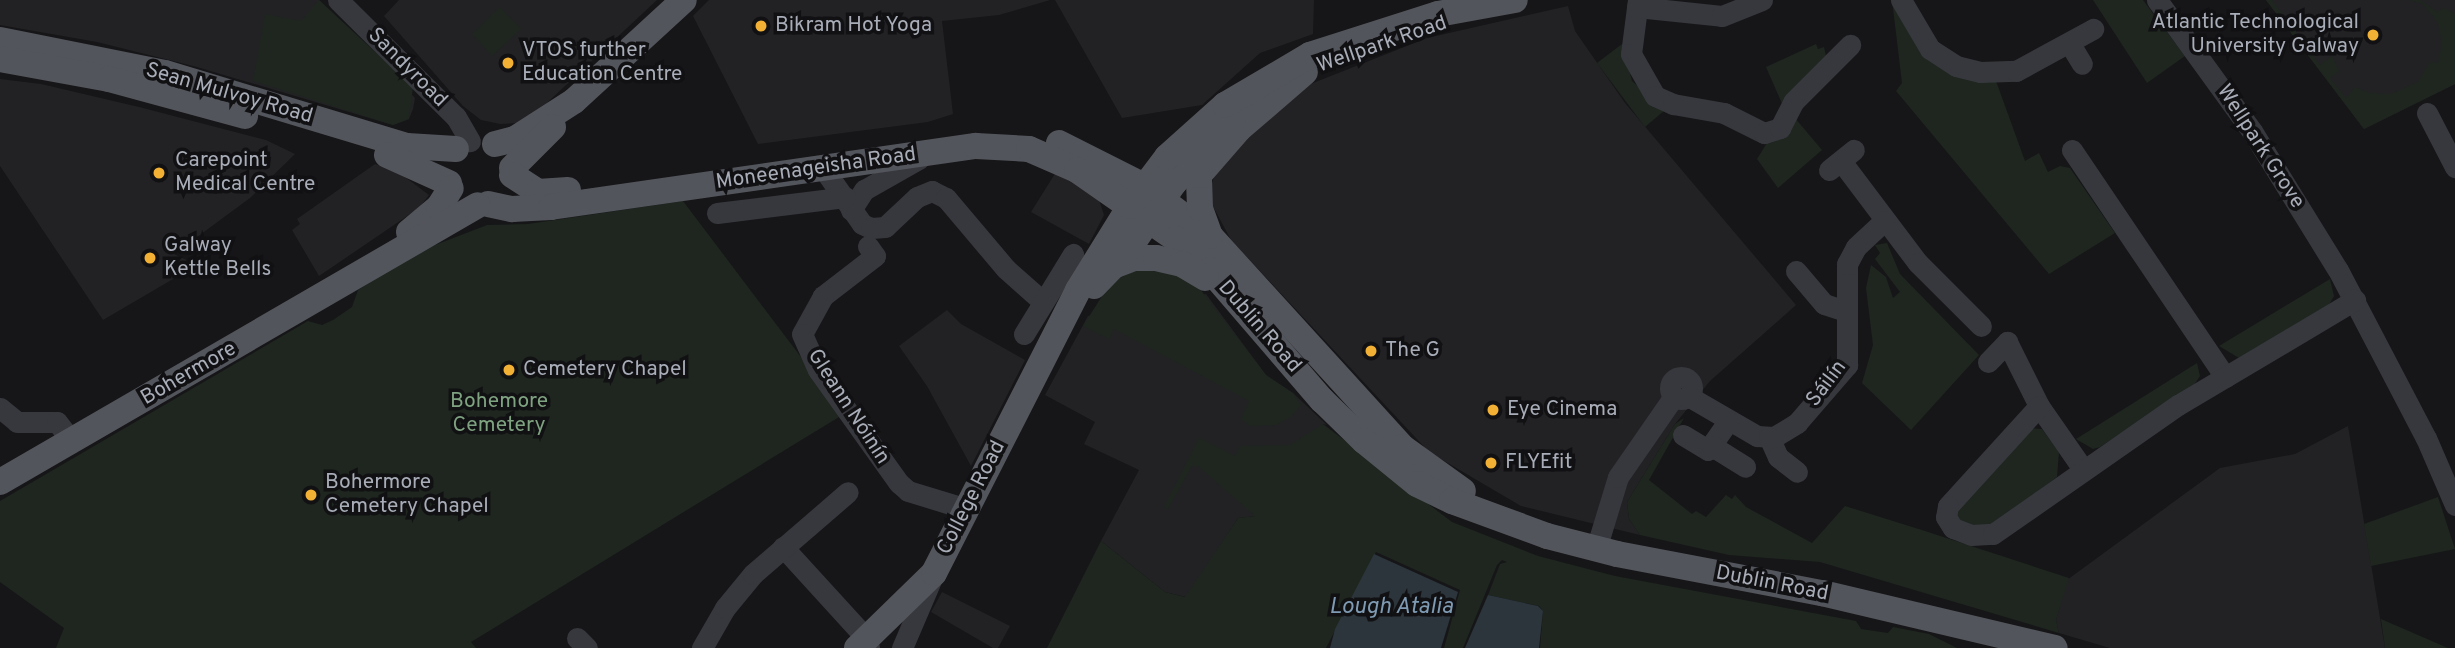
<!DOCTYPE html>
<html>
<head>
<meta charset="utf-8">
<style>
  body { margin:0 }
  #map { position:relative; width:2455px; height:648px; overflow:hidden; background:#161618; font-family:Overpass,sans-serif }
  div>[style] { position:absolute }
  .built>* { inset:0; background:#222225 }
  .green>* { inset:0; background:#1e261f }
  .water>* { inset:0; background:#2c353c }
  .minor>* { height:21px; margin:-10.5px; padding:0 10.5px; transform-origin:10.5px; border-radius:10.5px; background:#37383d }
  .minor>.ring { margin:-10.5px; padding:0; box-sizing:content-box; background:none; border:21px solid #37383d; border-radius:50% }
  .major>* { height:26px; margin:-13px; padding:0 13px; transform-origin:13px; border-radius:13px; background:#53555c }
  .dots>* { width:19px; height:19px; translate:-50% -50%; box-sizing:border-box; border:4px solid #111113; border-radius:50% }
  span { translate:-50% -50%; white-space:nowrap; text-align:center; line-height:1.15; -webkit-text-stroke:7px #111113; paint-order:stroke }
  .poi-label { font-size:21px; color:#a8adb8 }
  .right { translate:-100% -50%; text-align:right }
  .left { translate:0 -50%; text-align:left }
  .street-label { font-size:21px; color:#a8adb8 }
  .park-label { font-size:21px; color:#7fa381 }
  .water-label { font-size:23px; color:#7f9bb3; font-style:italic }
</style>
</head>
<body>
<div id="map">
  <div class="built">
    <i style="clip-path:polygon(0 0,319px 0,415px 98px,413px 109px,409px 119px,393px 125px,197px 67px,97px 42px,0 25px)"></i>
    <i style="clip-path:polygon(399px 0,657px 0,535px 114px,519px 123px,500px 124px,481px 120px,463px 106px,384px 16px)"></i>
    <i style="clip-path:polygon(709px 0,1050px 0,999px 15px,942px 21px,953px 114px,928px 122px,758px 144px,693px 16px)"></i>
    <i style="clip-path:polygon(1055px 0,1314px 0,1313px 34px,1260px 53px,1202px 105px,1122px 118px)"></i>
    <i style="clip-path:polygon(2266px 0,2455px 0,2455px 84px,2364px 129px)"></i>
    <i style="clip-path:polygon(1568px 6px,1575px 31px,1625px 103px,1796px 305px,1710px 381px,1675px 424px,1627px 502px,1629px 519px,1640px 535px,1521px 506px,1429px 452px,1231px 240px,1208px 197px,1218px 163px,1303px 87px,1427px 38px)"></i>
    <i style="clip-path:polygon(0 79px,41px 84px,143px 108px,266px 140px,295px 154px,250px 198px,174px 254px,197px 265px,103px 320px,0 166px)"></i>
    <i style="clip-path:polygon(375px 164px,397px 171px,429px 195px,419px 208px,319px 276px,292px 230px,300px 224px,297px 219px)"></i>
    <i style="clip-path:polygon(1056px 172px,1098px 197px,1104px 215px,1089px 244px,1031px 212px)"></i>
    <i style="clip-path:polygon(1206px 294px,1266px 375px,1293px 393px,1327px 425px,1323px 424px,1256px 516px,1238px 518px,1186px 597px,1165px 592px,1101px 541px,1139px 470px,1084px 444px,1095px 422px,1045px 395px,1088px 316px)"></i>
    <i style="clip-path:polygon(947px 310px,961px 324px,1025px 360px,971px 466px,927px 386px,899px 346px)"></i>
    <i style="clip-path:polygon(2348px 426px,2385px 648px,2110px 648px,2059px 633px,2056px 620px,2067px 580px,2220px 468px,2295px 454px)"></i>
    <i style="clip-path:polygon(942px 592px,1010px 626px,998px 648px,993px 648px,931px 612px)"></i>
  </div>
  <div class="green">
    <i style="clip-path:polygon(319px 0,413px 87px,409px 119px,393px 125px,253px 81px,265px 14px,301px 21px)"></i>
    <i style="clip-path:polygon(1892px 0,1918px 48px,1996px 81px,2025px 161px,2039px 153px,2048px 172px,2060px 166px,2070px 168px,2115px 233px,2049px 274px,1896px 91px,1902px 83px)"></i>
    <i style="clip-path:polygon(2093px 0,2143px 0,2185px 56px,2147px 83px)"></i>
    <i style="clip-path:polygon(2266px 0,2272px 0,2320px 65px,2332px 56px,2339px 71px,2330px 78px,2346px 98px,2355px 87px,2370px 93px,2391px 94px,2418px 82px,2430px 62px,2438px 63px,2442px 43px,2438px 23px,2423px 4px,2409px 0,2421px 0,2437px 12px,2444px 8px,2455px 14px,2455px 84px,2364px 129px)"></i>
    <i style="clip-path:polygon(500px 7px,521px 29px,492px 56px,472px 34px)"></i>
    <i style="clip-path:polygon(1622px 44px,1632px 81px,1665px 110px,1645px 127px,1597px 63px)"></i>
    <i style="clip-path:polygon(1816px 44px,1818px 49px,1824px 47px,1826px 56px,1783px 106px,1766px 67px)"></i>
    <i style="clip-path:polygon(1795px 118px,1822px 150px,1778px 188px,1757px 159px,1767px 143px,1789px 131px)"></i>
    <i style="clip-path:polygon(683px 201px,844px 414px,471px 642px,476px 648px,56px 648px,64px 628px,0 582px,0 501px,308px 321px,322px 325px,333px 320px,352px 307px,358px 290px,417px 252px,487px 225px,528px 224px)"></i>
    <i style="clip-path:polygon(1887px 243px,1900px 274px,1979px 355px,1911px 430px,1862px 383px,1873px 345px,1866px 288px,1871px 265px,1886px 277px,1893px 298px,1900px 292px,1875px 259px,1880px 253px,1875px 245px)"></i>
    <i style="clip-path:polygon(1136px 270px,1169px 272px,1197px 285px,1266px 375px,1293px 393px,1301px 405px,1291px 417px,1276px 425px,1250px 426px,1241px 419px,1249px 401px,1114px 329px,1109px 339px,1083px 326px,1111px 282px)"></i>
    <i style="clip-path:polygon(2330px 279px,2334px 296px,2329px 305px,2239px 358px,2219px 346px)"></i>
    <i style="clip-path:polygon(2197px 363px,2200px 376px,2194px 385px,2100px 447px,2093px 449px,2076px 439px)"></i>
    <i style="clip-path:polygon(1684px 418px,1649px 480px,1692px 514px,1696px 511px,1706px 517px,1726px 495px,1732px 499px,1735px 495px,1746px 507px,1812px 543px,1845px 506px,1925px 531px,2069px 578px,2056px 620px,2059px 633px,1820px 562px,1729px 555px,1640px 535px,1629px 519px,1627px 502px,1675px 424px)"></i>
    <i style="clip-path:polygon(1323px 424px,1452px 522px,1538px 556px,1615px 576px,1856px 621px,1861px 629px,1888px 633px,1893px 627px,1929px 634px,1957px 648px,1540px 648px,1543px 611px,1539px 606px,1488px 595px,1500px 564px,1507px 562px,1502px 560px,1497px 565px,1463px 648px,1444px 648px,1460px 590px,1376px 552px,1326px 648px,1047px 648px,1101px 541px,1165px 592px,1185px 597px,1238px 518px,1255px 516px,1198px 466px,1192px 466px,1168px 509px,1164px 507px,1199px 438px,1235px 456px,1240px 446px,1290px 445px)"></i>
    <i style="clip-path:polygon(2030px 428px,2042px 429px,2059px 452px,2057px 477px,1992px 526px,1981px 529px,1957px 521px,1956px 506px)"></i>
    <i style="clip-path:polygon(2438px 497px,2455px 549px,2371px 566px,2364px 524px)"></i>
    <i style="clip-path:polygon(2381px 619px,2448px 648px,2385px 648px)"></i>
  </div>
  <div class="water">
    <i style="clip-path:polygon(1374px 554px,1458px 592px,1441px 648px,1330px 648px,1335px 629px)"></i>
    <i style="clip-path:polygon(1488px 595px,1538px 606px,1543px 611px,1539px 648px,1465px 648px)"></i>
  </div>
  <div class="minor">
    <i style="left:338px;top:0;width:166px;rotate:44.8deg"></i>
    <i style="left:456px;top:117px;width:28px;rotate:60deg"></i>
    <i style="left:1638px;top:0;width:54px;rotate:97.4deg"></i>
    <i style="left:1631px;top:54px;width:48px;rotate:60.3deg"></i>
    <i style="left:1655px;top:96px;width:20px;rotate:24deg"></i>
    <i style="left:1673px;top:104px;width:52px;rotate:10deg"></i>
    <i style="left:1724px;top:113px;width:45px;rotate:26.6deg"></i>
    <i style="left:1764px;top:133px;width:17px;rotate:-17deg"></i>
    <i style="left:1780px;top:128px;width:29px;rotate:-63deg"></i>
    <i style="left:1793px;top:102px;width:81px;rotate:-45deg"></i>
    <i style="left:1901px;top:0;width:57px;rotate:59.4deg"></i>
    <i style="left:1930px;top:49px;width:31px;rotate:33deg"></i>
    <i style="left:1956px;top:66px;width:25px;rotate:14deg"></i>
    <i style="left:1980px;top:72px;width:36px;rotate:-2deg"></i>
    <i style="left:2016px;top:71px;width:88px;rotate:-28.6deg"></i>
    <i style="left:2157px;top:0;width:162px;rotate:54.1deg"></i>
    <i style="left:2252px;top:131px;width:163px;rotate:58.3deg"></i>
    <i style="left:2338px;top:270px;width:190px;rotate:62.4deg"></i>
    <i style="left:2426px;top:438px;width:73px;rotate:66.6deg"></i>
    <i style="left:1637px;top:7px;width:85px;rotate:6deg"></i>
    <i style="left:1722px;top:16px;width:43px;rotate:-21.8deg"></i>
    <i style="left:2070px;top:44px;width:23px;rotate:59deg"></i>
    <i style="left:2427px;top:113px;width:61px;rotate:62.6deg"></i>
    <i style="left:2072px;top:150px;width:274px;rotate:56deg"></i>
    <i style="left:1841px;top:161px;width:128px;rotate:53deg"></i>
    <i style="left:1918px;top:263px;width:89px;rotate:45deg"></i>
    <i style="left:823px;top:168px;width:68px;rotate:55.1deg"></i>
    <i style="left:862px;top:224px;width:10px;rotate:24deg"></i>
    <i style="left:871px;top:228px;width:14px;rotate:-4deg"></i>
    <i style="left:885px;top:227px;width:44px;rotate:-43.2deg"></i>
    <i style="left:917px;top:197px;width:16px;rotate:-22deg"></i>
    <i style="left:932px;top:191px;width:16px;rotate:27deg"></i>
    <i style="left:946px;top:198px;width:93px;rotate:49.8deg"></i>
    <i style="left:1006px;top:269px;width:47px;rotate:41.5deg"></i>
    <i style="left:1829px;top:170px;width:32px;rotate:-39deg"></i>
    <i style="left:851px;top:210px;width:24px;rotate:-57deg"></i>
    <i style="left:864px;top:190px;width:64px;rotate:-29.7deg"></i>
    <i style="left:717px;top:213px;width:129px;rotate:-7.1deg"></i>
    <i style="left:868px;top:246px;width:12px;rotate:55deg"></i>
    <i style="left:875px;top:256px;width:66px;rotate:142.4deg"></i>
    <i style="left:823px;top:296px;width:43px;rotate:118.9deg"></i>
    <i style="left:802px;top:334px;width:39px;rotate:66deg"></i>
    <i style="left:818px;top:370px;width:139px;rotate:54.4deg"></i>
    <i style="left:899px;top:483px;width:12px;rotate:42deg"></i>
    <i style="left:908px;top:491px;width:62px;rotate:17deg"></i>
    <i style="left:1796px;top:271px;width:43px;rotate:49.7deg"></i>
    <i style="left:1824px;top:304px;width:22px;rotate:18deg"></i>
    <i style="left:1024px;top:334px;width:94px;rotate:-58.5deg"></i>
    <i style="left:1988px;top:362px;width:28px;rotate:-46deg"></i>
    <i style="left:2007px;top:342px;width:72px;rotate:63.4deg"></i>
    <i style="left:2039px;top:406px;width:77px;rotate:55.1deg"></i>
    <i class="ring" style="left:1670px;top:377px;width:1px;height:1px"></i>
    <i style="left:1688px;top:396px;width:80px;rotate:30.1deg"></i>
    <i style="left:1757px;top:436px;width:17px;rotate:3deg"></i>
    <i style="left:1774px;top:437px;width:27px;rotate:-31deg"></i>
    <i style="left:1797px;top:423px;width:77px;rotate:-49.2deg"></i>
    <i style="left:1847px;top:365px;width:101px;rotate:-90deg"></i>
    <i style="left:1847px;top:264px;width:19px;rotate:-62deg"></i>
    <i style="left:1856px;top:247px;width:38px;rotate:-43deg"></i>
    <i style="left:2039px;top:406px;width:135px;rotate:132.3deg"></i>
    <i style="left:1948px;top:506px;width:11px;rotate:100deg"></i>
    <i style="left:1946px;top:517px;width:13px;rotate:58deg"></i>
    <i style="left:1953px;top:528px;width:19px;rotate:21deg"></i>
    <i style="left:1971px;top:535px;width:22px;rotate:-3deg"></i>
    <i style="left:1993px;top:534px;width:226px;rotate:-34.9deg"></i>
    <i style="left:2178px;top:405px;width:206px;rotate:-30.7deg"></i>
    <i style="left:0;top:408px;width:22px;rotate:39deg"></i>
    <i style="left:17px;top:422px;width:40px"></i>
    <i style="left:57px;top:422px;width:24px;rotate:52deg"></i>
    <i style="left:1683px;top:435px;width:29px;rotate:31deg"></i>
    <i style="left:1708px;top:450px;width:35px;rotate:-55deg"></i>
    <i style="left:1769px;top:437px;width:22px;rotate:66deg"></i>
    <i style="left:1778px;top:457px;width:24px;rotate:38deg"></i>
    <i style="left:1712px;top:446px;width:39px;rotate:32deg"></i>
    <i style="left:783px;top:547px;width:125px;rotate:47.6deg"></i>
    <i style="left:867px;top:639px;width:9px;rotate:77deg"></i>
    <i style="left:1596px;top:549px;width:75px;rotate:-73deg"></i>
    <i style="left:1618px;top:477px;width:98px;rotate:-55.3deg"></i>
    <i style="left:577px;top:638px;width:14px;rotate:45deg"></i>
    <i style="left:702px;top:648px;width:46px;rotate:-60.1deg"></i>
    <i style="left:725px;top:608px;width:44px;rotate:-50.5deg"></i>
    <i style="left:753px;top:574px;width:125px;rotate:-40.8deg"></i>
    <i style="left:902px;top:648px;width:82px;rotate:-66.9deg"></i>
  </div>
  <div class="major">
    <i style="left:0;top:40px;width:168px;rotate:11.3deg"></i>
    <i style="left:165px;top:73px;width:253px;rotate:16.8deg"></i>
    <i style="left:407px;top:146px;width:49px;rotate:3.5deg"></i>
    <i style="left:0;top:59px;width:111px;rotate:10.4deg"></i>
    <i style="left:109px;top:79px;width:141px;rotate:15.2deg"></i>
    <i style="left:1059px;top:143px;width:95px;rotate:26.8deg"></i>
    <i style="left:1144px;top:186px;width:84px;rotate:37.3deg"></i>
    <i style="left:1211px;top:237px;width:284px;rotate:47.7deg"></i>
    <i style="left:1402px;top:447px;width:75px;rotate:35.8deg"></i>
    <i style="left:495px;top:144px;width:21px;rotate:-14deg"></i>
    <i style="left:515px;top:139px;width:70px;rotate:-32.8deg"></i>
    <i style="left:574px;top:101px;width:149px;rotate:-42.6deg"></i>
    <i style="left:387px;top:155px;width:68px;rotate:24.3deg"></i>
    <i style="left:512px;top:168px;width:58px;rotate:-45deg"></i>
    <i style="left:512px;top:175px;width:31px;rotate:33deg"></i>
    <i style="left:538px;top:192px;width:30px;rotate:-4deg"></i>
    <i style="left:488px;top:204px;width:25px;rotate:12deg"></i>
    <i style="left:512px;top:209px;width:39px;rotate:-3deg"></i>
    <i style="left:551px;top:207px;width:429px;rotate:-8.2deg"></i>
    <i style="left:976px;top:146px;width:53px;rotate:3.2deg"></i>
    <i style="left:1029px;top:149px;width:52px;rotate:23.6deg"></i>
    <i style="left:1077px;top:170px;width:121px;rotate:34.9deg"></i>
    <i style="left:1176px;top:239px;width:46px;rotate:42.4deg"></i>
    <i style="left:1210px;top:270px;width:172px;rotate:49.3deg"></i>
    <i style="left:1322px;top:400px;width:59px;rotate:44.3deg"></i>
    <i style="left:1364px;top:441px;width:68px;rotate:39.1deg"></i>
    <i style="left:1417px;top:484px;width:39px;rotate:26deg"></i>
    <i style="left:1452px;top:501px;width:101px;rotate:20.2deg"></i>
    <i style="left:1547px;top:536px;width:72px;rotate:14.4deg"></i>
    <i style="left:1617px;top:554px;width:209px;rotate:10.8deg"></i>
    <i style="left:1822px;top:593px;width:239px;rotate:13.3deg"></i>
    <i style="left:409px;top:232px;width:39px;rotate:-40deg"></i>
    <i style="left:439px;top:207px;width:22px;rotate:-58deg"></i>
    <i style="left:1210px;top:236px;width:30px;rotate:-110deg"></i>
    <i style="left:1200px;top:208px;width:33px;rotate:-92deg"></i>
    <i style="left:1199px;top:175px;width:61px;rotate:-49deg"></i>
    <i style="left:1239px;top:129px;width:87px;rotate:-40.8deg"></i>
    <i style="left:1113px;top:266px;width:22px;rotate:-21deg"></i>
    <i style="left:1134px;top:258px;width:22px"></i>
    <i style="left:1156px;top:258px;width:27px;rotate:13deg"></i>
    <i style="left:1182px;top:264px;width:27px;rotate:31deg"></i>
    <i style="left:1094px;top:286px;width:46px;rotate:-45.9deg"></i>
    <i style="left:1126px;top:253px;width:85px;rotate:-55.6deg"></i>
    <i style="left:1174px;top:183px;width:86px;rotate:-46.9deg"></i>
    <i style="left:0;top:482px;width:552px;rotate:-30.09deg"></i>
    <i style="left:857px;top:648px;width:107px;rotate:-44.2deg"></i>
    <i style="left:934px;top:573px;width:318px;rotate:-63deg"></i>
    <i style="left:1078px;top:290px;width:99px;rotate:-58.2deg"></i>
    <i style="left:1130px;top:206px;width:61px;rotate:-52.9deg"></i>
    <i style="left:1167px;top:157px;width:78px;rotate:-41.9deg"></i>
    <i style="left:1225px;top:105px;width:99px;rotate:-30.5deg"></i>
    <i style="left:1310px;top:55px;width:134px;rotate:-17.8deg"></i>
    <i style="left:1438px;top:14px;width:78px;rotate:-10.3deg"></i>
  </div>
  <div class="dots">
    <i style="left:761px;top:26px;background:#f2b134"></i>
    <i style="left:2373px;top:35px;background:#f2b134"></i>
    <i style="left:508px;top:63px;background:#f2b134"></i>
    <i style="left:159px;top:173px;background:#f2b134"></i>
    <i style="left:150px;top:258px;background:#f2b134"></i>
    <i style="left:1371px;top:351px;background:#f2b134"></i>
    <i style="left:509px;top:370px;background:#f2b134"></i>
    <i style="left:1493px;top:410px;background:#f2b134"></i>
    <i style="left:1491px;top:463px;background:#f2b134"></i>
    <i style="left:311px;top:495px;background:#f2b134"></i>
  </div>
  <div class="poi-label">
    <span class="right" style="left:2359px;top:35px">Atlantic Technological<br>University Galway</span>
    <span class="left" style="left:775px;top:26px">Bikram Hot Yoga</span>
    <span class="left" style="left:522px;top:63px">VTOS further<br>Education Centre</span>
    <span class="left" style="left:175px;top:173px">Carepoint<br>Medical Centre</span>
    <span class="left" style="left:164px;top:258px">Galway<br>Kettle Bells</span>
    <span class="left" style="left:1385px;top:351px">The G</span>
    <span class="left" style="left:523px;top:370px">Cemetery Chapel</span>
    <span class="left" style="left:1507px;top:410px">Eye Cinema</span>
    <span class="left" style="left:1505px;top:463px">FLYEfit</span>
    <span class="left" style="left:325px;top:495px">Bohermore<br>Cemetery Chapel</span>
  </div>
  <div class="street-label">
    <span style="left:1382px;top:45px;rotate:-19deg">Wellpark Road</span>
    <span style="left:407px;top:68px;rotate:45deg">Sandyroad</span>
    <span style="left:229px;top:94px;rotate:16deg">Sean Mulvoy Road</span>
    <span style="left:2260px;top:147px;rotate:57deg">Wellpark Grove</span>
    <span style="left:816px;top:169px;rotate:-8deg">Moneenageisha Road</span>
    <span style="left:1259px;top:327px;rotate:49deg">Dublin Road</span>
    <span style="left:189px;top:374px;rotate:-30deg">Bohermore</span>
    <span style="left:1827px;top:384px;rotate:-53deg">Sáilín</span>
    <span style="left:848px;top:407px;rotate:57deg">Gleann Nóinín</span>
    <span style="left:972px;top:498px;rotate:-63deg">College Road</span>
    <span style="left:1772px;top:584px;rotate:11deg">Dublin Road</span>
  </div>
  <div class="park-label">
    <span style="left:499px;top:414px">Bohemore<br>Cemetery</span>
  </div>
  <div class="water-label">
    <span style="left:1391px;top:608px">Lough Atalia</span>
  </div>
</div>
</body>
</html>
